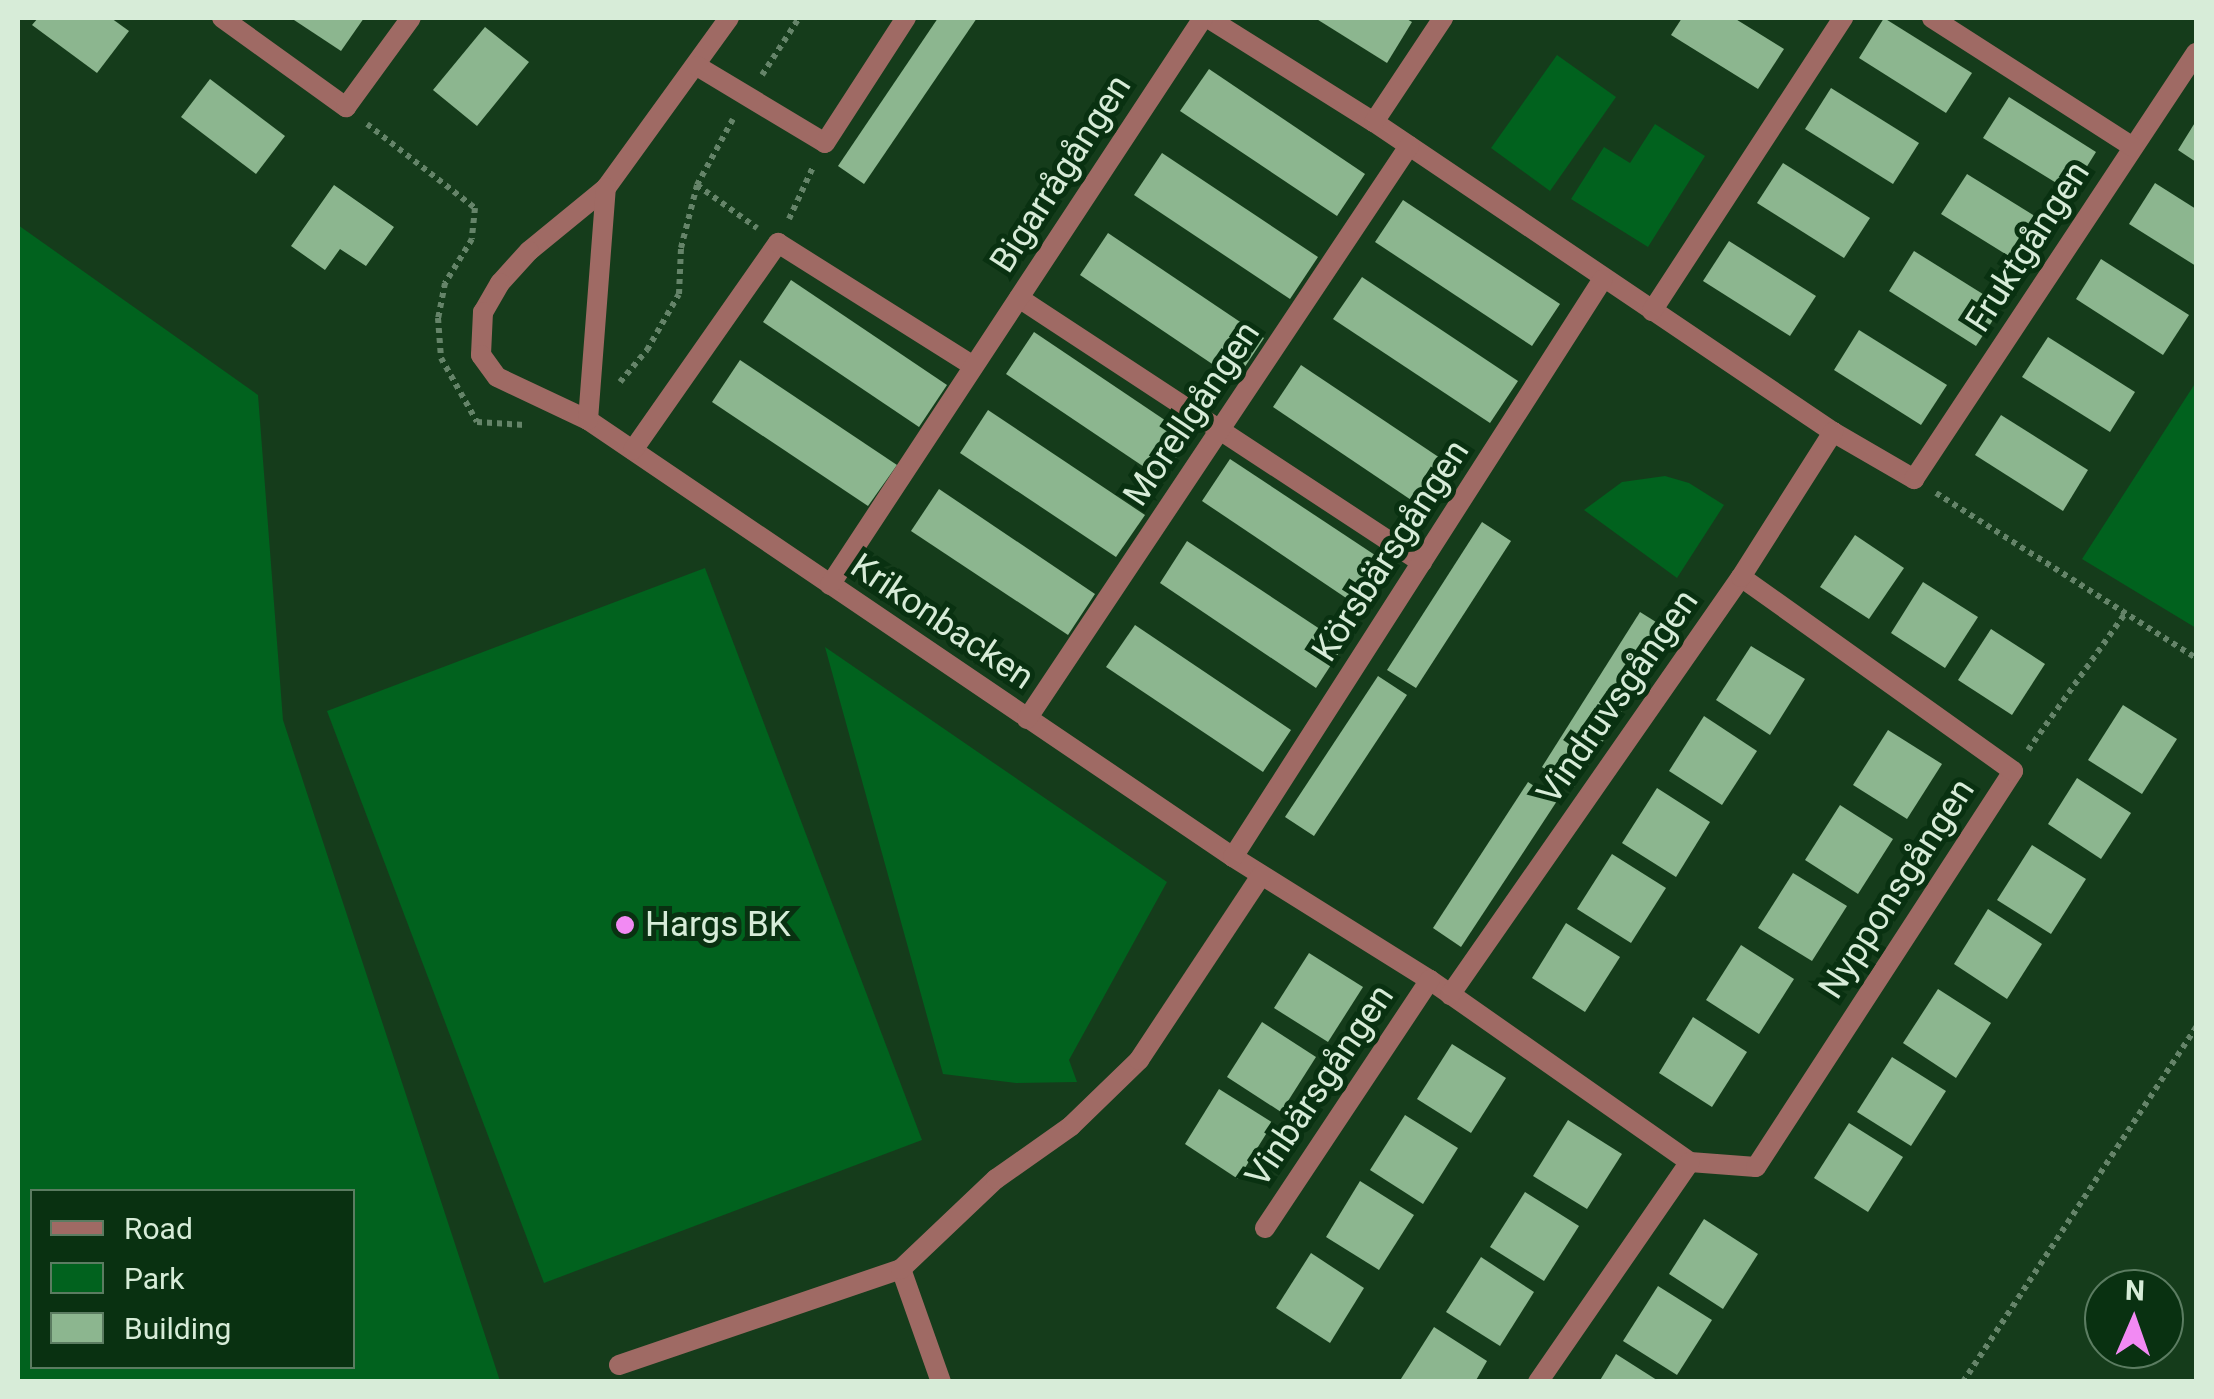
<!DOCTYPE html>
<html>
<head>
<meta charset="utf-8">
<style>
  body { margin:0 }
  #map { position:relative; width:2214px; height:1399px; overflow:hidden; background:#153c1b; font-family:Roboto,sans-serif }
  div>[style] { position:absolute }
  .green>* { inset:0; background:#01621e }
  .building>* { inset:0; background:#8cb68f }
  .path>* { height:6px; margin-top:-3px; transform-origin:0; background:repeating-linear-gradient(90deg,#658469 0 5px,transparent 0 10px) }
  .service>* { height:20px; margin:-10px; padding:0 10px; transform-origin:10px; border-radius:10px; background:#9f6a64 }
  .minor>* { height:20px; margin:-10px; padding:0 10px; transform-origin:10px; border-radius:10px; background:#9f6a64 }
  .dots>* { width:28px; height:28px; translate:-50% -50%; box-sizing:border-box; border:5px solid #093111; border-radius:50% }
  span { translate:-50% -50%; white-space:nowrap; text-align:center; line-height:1.15; -webkit-text-stroke:10px #093111; paint-order:stroke }
  .street-label { font-size:35px; color:#d7ecd8 }
  .poi-label { font-size:35px; color:#d7ecd8 }
  .left { translate:0 -50%; text-align:left }
  .frame { position:absolute; inset:0; border:20px solid #d7ecd8; pointer-events:none }
  .legend { position:absolute; left:30px; top:1189px; width:325px; height:180px; box-sizing:border-box; background:#093111; border:2px solid #5b7c61; margin:0; padding:12px 18px; list-style:none; font-size:30px; color:#d7ecd8 }
  .legend li { display:flex; align-items:center; gap:20px; height:50px }
  .legend b { width:50px; border:2px solid #5b7c61 }
  .north { position:absolute; left:2084px; top:1269px; width:100px; height:100px; box-sizing:border-box; background:#093111; border:2px solid #5b7c61; border-radius:50%; rotate:2deg; font-size:28px; font-weight:700; line-height:40px; text-align:center; color:#d7ecd8 }
  .north::after { content:''; display:block; margin:auto; width:35px; height:45px; background:#f28af3; clip-path:polygon(50% 0,100% 100%,50% 72%,0 100%) }
</style>
</head>
<body>
<div id="map">
  <div class="green">
    <i style="clip-path:polygon(1557px 55px,1616px 97px,1550px 191px,1491px 148px)"></i>
    <i style="clip-path:polygon(1655px 124px,1705px 156px,1648px 247px,1571px 199px,1604px 147px,1630px 163px)"></i>
    <i style="clip-path:polygon(evenodd,18px 225px,258px 395px,283px 720px,500px 1381px,18px 1381px,18px 225px,32px 1192px,352px 1192px,352px 1366px,32px 1366px,32px 1192px)"></i>
    <i style="clip-path:polygon(2196px 382px,2196px 628px,2082px 559px)"></i>
    <i style="clip-path:polygon(1665px 476px,1689px 483px,1724px 505px,1677px 578px,1584px 510px,1622px 482px)"></i>
    <i style="clip-path:polygon(705px 568px,922px 1140px,544px 1283px,327px 711px)"></i>
    <i style="clip-path:polygon(825px 647px,1167px 882px,1069px 1060px,1077px 1082px,1016px 1083px,943px 1074px)"></i>
  </div>
  <div class="building">
    <i style="clip-path:polygon(38px 18px,111px 18px,129px 31px,97px 73px,32px 25px)"></i>
    <i style="clip-path:polygon(291px 18px,364px 18px,341px 51px)"></i>
    <i style="clip-path:polygon(938px 18px,977px 18px,864px 184px,838px 166px)"></i>
    <i style="clip-path:polygon(1315px 18px,1405px 18px,1412px 22px,1387px 63px)"></i>
    <i style="clip-path:polygon(1682px 18px,1734px 18px,1784px 49px,1758px 89px,1671px 35px)"></i>
    <i style="clip-path:polygon(1884px 18px,1972px 73px,1946px 113px,1859px 58px)"></i>
    <i style="clip-path:polygon(485px 27px,529px 62px,477px 126px,433px 90px)"></i>
    <i style="clip-path:polygon(1209px 69px,1365px 174px,1337px 216px,1180px 111px)"></i>
    <i style="clip-path:polygon(210px 79px,285px 136px,256px 174px,181px 117px)"></i>
    <i style="clip-path:polygon(1831px 88px,1919px 143px,1893px 184px,1805px 129px)"></i>
    <i style="clip-path:polygon(2009px 97px,2096px 152px,2071px 192px,1983px 138px)"></i>
    <i style="clip-path:polygon(2196px 121px,2196px 162px,2178px 150px)"></i>
    <i style="clip-path:polygon(1162px 153px,1318px 257px,1290px 299px,1134px 195px)"></i>
    <i style="clip-path:polygon(1783px 163px,1870px 218px,1844px 258px,1757px 203px)"></i>
    <i style="clip-path:polygon(1967px 174px,2054px 228px,2028px 268px,1941px 214px)"></i>
    <i style="clip-path:polygon(2155px 183px,2196px 209px,2196px 266px,2129px 224px)"></i>
    <i style="clip-path:polygon(334px 185px,394px 227px,366px 266px,340px 249px,325px 270px,291px 246px)"></i>
    <i style="clip-path:polygon(1403px 200px,1560px 304px,1532px 346px,1375px 242px)"></i>
    <i style="clip-path:polygon(1108px 233px,1264px 338px,1236px 380px,1080px 275px)"></i>
    <i style="clip-path:polygon(1729px 241px,1816px 296px,1790px 336px,1703px 281px)"></i>
    <i style="clip-path:polygon(1914px 251px,2002px 306px,1976px 346px,1889px 291px)"></i>
    <i style="clip-path:polygon(2101px 259px,2189px 315px,2163px 355px,2076px 299px)"></i>
    <i style="clip-path:polygon(1362px 277px,1518px 381px,1490px 423px,1333px 319px)"></i>
    <i style="clip-path:polygon(791px 280px,947px 385px,919px 427px,763px 322px)"></i>
    <i style="clip-path:polygon(1859px 330px,1947px 385px,1921px 425px,1834px 370px)"></i>
    <i style="clip-path:polygon(1034px 332px,1190px 437px,1162px 479px,1006px 374px)"></i>
    <i style="clip-path:polygon(2048px 337px,2135px 392px,2110px 432px,2022px 377px)"></i>
    <i style="clip-path:polygon(740px 360px,897px 465px,868px 506px,712px 402px)"></i>
    <i style="clip-path:polygon(1301px 365px,1458px 470px,1429px 512px,1273px 407px)"></i>
    <i style="clip-path:polygon(988px 410px,1145px 515px,1116px 557px,960px 453px)"></i>
    <i style="clip-path:polygon(2001px 415px,2088px 470px,2063px 511px,1975px 455px)"></i>
    <i style="clip-path:polygon(1230px 459px,1387px 563px,1358px 606px,1202px 501px)"></i>
    <i style="clip-path:polygon(939px 489px,1095px 594px,1068px 635px,911px 531px)"></i>
    <i style="clip-path:polygon(1482px 522px,1511px 541px,1416px 688px,1387px 670px)"></i>
    <i style="clip-path:polygon(1855px 535px,1904px 568px,1869px 619px,1820px 587px)"></i>
    <i style="clip-path:polygon(1187px 541px,1344px 645px,1316px 688px,1160px 583px)"></i>
    <i style="clip-path:polygon(1923px 582px,1978px 617px,1945px 668px,1891px 633px)"></i>
    <i style="clip-path:polygon(1640px 612px,1672px 632px,1574px 787px,1542px 767px)"></i>
    <i style="clip-path:polygon(1135px 625px,1291px 730px,1263px 772px,1106px 667px)"></i>
    <i style="clip-path:polygon(1991px 629px,2045px 664px,2012px 715px,1958px 680px)"></i>
    <i style="clip-path:polygon(1751px 646px,1805px 679px,1770px 735px,1716px 700px)"></i>
    <i style="clip-path:polygon(1378px 676px,1407px 695px,1314px 836px,1285px 817px)"></i>
    <i style="clip-path:polygon(2123px 705px,2177px 739px,2142px 794px,2088px 760px)"></i>
    <i style="clip-path:polygon(1704px 716px,1757px 751px,1722px 805px,1669px 771px)"></i>
    <i style="clip-path:polygon(1888px 730px,1942px 764px,1907px 819px,1853px 785px)"></i>
    <i style="clip-path:polygon(2077px 778px,2131px 813px,2101px 859px,2048px 824px)"></i>
    <i style="clip-path:polygon(1528px 782px,1557px 801px,1461px 947px,1433px 928px)"></i>
    <i style="clip-path:polygon(1657px 788px,1710px 822px,1676px 877px,1622px 843px)"></i>
    <i style="clip-path:polygon(1840px 805px,1893px 839px,1858px 894px,1805px 860px)"></i>
    <i style="clip-path:polygon(2032px 845px,2086px 879px,2051px 934px,1997px 900px)"></i>
    <i style="clip-path:polygon(1612px 854px,1666px 888px,1631px 943px,1577px 909px)"></i>
    <i style="clip-path:polygon(1793px 873px,1847px 906px,1812px 961px,1758px 928px)"></i>
    <i style="clip-path:polygon(1988px 909px,2042px 944px,2007px 999px,1954px 964px)"></i>
    <i style="clip-path:polygon(1566px 923px,1620px 957px,1585px 1012px,1532px 978px)"></i>
    <i style="clip-path:polygon(1741px 945px,1794px 979px,1759px 1034px,1706px 1000px)"></i>
    <i style="clip-path:polygon(1309px 953px,1363px 987px,1328px 1042px,1274px 1008px)"></i>
    <i style="clip-path:polygon(1938px 989px,1991px 1023px,1956px 1078px,1903px 1043px)"></i>
    <i style="clip-path:polygon(1693px 1017px,1747px 1052px,1712px 1107px,1659px 1073px)"></i>
    <i style="clip-path:polygon(1262px 1022px,1316px 1057px,1281px 1112px,1227px 1077px)"></i>
    <i style="clip-path:polygon(1452px 1044px,1506px 1078px,1471px 1133px,1417px 1099px)"></i>
    <i style="clip-path:polygon(1892px 1057px,1946px 1091px,1911px 1146px,1857px 1112px)"></i>
    <i style="clip-path:polygon(1219px 1089px,1273px 1123px,1238px 1179px,1185px 1144px)"></i>
    <i style="clip-path:polygon(1405px 1115px,1458px 1148px,1423px 1204px,1370px 1170px)"></i>
    <i style="clip-path:polygon(1568px 1120px,1622px 1154px,1587px 1209px,1533px 1176px)"></i>
    <i style="clip-path:polygon(1849px 1123px,1903px 1157px,1868px 1212px,1814px 1178px)"></i>
    <i style="clip-path:polygon(1360px 1181px,1414px 1215px,1379px 1270px,1326px 1237px)"></i>
    <i style="clip-path:polygon(1525px 1192px,1579px 1226px,1544px 1281px,1490px 1247px)"></i>
    <i style="clip-path:polygon(1704px 1219px,1758px 1254px,1723px 1309px,1669px 1274px)"></i>
    <i style="clip-path:polygon(1311px 1253px,1364px 1288px,1330px 1343px,1276px 1308px)"></i>
    <i style="clip-path:polygon(1481px 1257px,1534px 1292px,1500px 1346px,1446px 1312px)"></i>
    <i style="clip-path:polygon(1658px 1286px,1712px 1320px,1677px 1375px,1623px 1341px)"></i>
    <i style="clip-path:polygon(1434px 1327px,1487px 1361px,1475px 1382px,1399px 1382px)"></i>
    <i style="clip-path:polygon(1616px 1354px,1660px 1382px,1599px 1382px)"></i>
  </div>
  <div class="path">
    <i style="left:762px;top:75px;width:68px;rotate:-57deg"></i>
    <i style="left:367px;top:124px;width:137px;rotate:37.9deg"></i>
    <i style="left:475px;top:208px;width:31px;rotate:96deg"></i>
    <i style="left:472px;top:239px;width:52px;rotate:121.5deg"></i>
    <i style="left:445px;top:283px;width:36px;rotate:101deg"></i>
    <i style="left:438px;top:318px;width:40px;rotate:85.7deg"></i>
    <i style="left:441px;top:358px;width:73px;rotate:60.6deg"></i>
    <i style="left:477px;top:422px;width:48px;rotate:3.6deg"></i>
    <i style="left:697px;top:185px;width:74px;rotate:35.6deg"></i>
    <i style="left:789px;top:219px;width:57px;rotate:-65.2deg"></i>
    <i style="left:620px;top:382px;width:42px;rotate:-49.8deg"></i>
    <i style="left:647px;top:350px;width:64px;rotate:-60.3deg"></i>
    <i style="left:679px;top:294px;width:46px;rotate:-87.5deg"></i>
    <i style="left:681px;top:248px;width:65px;rotate:-75.7deg"></i>
    <i style="left:697px;top:185px;width:75px;rotate:-61.4deg"></i>
    <i style="left:1936px;top:493px;width:308px;rotate:32.4deg"></i>
    <i style="left:2028px;top:750px;width:166px;rotate:-54.6deg"></i>
    <i style="left:1963px;top:1382px;width:425px;rotate:-56.7deg"></i>
  </div>
  <div class="service">
    <i style="left:901px;top:1269px;width:120px;rotate:70.5deg"></i>
    <i style="left:619px;top:1365px;width:298px;rotate:-18.8deg"></i>
    <i style="left:901px;top:1269px;width:131px;rotate:-43.5deg"></i>
  </div>
  <div class="minor">
    <i style="left:222px;top:18px;width:153px;rotate:35.7deg"></i>
    <i style="left:346px;top:107px;width:110px;rotate:-53.9deg"></i>
    <i style="left:729px;top:18px;width:210px;rotate:125.9deg"></i>
    <i style="left:606px;top:188px;width:99px;rotate:140.7deg"></i>
    <i style="left:529px;top:251px;width:43px;rotate:132.2deg"></i>
    <i style="left:500px;top:283px;width:34px;rotate:120deg"></i>
    <i style="left:483px;top:312px;width:43px;rotate:92.7deg"></i>
    <i style="left:481px;top:355px;width:27px;rotate:54deg"></i>
    <i style="left:497px;top:377px;width:101px;rotate:25.3deg"></i>
    <i style="left:588px;top:420px;width:779px;rotate:34.12deg"></i>
    <i style="left:1233px;top:857px;width:232px;rotate:32deg"></i>
    <i style="left:1430px;top:980px;width:317px;rotate:35deg"></i>
    <i style="left:1690px;top:1162px;width:66px;rotate:4.3deg"></i>
    <i style="left:1756px;top:1167px;width:472px;rotate:-57deg"></i>
    <i style="left:2013px;top:771px;width:334px;rotate:-144.5deg"></i>
    <i style="left:1208px;top:18px;width:196px;rotate:32.1deg"></i>
    <i style="left:1374px;top:122px;width:554px;rotate:34.03deg"></i>
    <i style="left:1833px;top:432px;width:94px;rotate:30.1deg"></i>
    <i style="left:1914px;top:479px;width:511px;rotate:-56.5deg"></i>
    <i style="left:1932px;top:18px;width:239px;rotate:32.7deg"></i>
    <i style="left:697px;top:66px;width:149px;rotate:31deg"></i>
    <i style="left:825px;top:143px;width:149px;rotate:-57.1deg"></i>
    <i style="left:1374px;top:122px;width:125px;rotate:-56.4deg"></i>
    <i style="left:1019px;top:298px;width:482px;rotate:33.3deg"></i>
    <i style="left:1652px;top:311px;width:350px;rotate:-56.9deg"></i>
    <i style="left:588px;top:420px;width:233px;rotate:-85.6deg"></i>
    <i style="left:633px;top:450px;width:253px;rotate:-55deg"></i>
    <i style="left:778px;top:243px;width:229px;rotate:32.2deg"></i>
    <i style="left:830px;top:585px;width:679px;rotate:-56.66deg"></i>
    <i style="left:1027px;top:719px;width:689px;rotate:-56.31deg"></i>
    <i style="left:1233px;top:857px;width:686px;rotate:-57.38deg"></i>
    <i style="left:1450px;top:995px;width:509px;rotate:-55.16deg"></i>
    <i style="left:1741px;top:577px;width:172px;rotate:-57.6deg"></i>
    <i style="left:996px;top:1179px;width:92px;rotate:-35.2deg"></i>
    <i style="left:1071px;top:1126px;width:95px;rotate:-44.1deg"></i>
    <i style="left:1139px;top:1060px;width:221px;rotate:-56.5deg"></i>
    <i style="left:1265px;top:1228px;width:298px;rotate:-56.4deg"></i>
    <i style="left:1538px;top:1382px;width:267px;rotate:-55.4deg"></i>
  </div>
  <div class="dots">
    <i style="left:625px;top:925px;background:#f28af3"></i>
  </div>
  <div class="street-label">
    <span style="left:1061px;top:174px;rotate:-57deg">Bigarrågången</span>
    <span style="left:2028px;top:247px;rotate:-57deg">Fruktgången</span>
    <span style="left:1192px;top:414px;rotate:-56deg">Morellgången</span>
    <span style="left:1391px;top:551px;rotate:-57deg">Körsbärsgången</span>
    <span style="left:942px;top:622px;rotate:34deg">Krikonbacken</span>
    <span style="left:1618px;top:697px;rotate:-55deg">Vindruvsgången</span>
    <span style="left:1897px;top:889px;rotate:-57deg">Nypponsgången</span>
    <span style="left:1320px;top:1086px;rotate:-56deg">Vinbärsgången</span>
  </div>
  <div class="poi-label">
    <span class="left" style="left:645px;top:925px">Hargs BK</span>
  </div>
  <div class="frame"></div>
  <ul class="legend">
  <li><b style="height:12px;background:#9f6a64"></b>Road</li>
  <li><b style="height:28px;background:#01621e"></b>Park</li>
  <li><b style="height:28px;background:#8cb68f"></b>Building</li>
  </ul>
  <div class="north">N</div>
</div>
</body>
</html>
